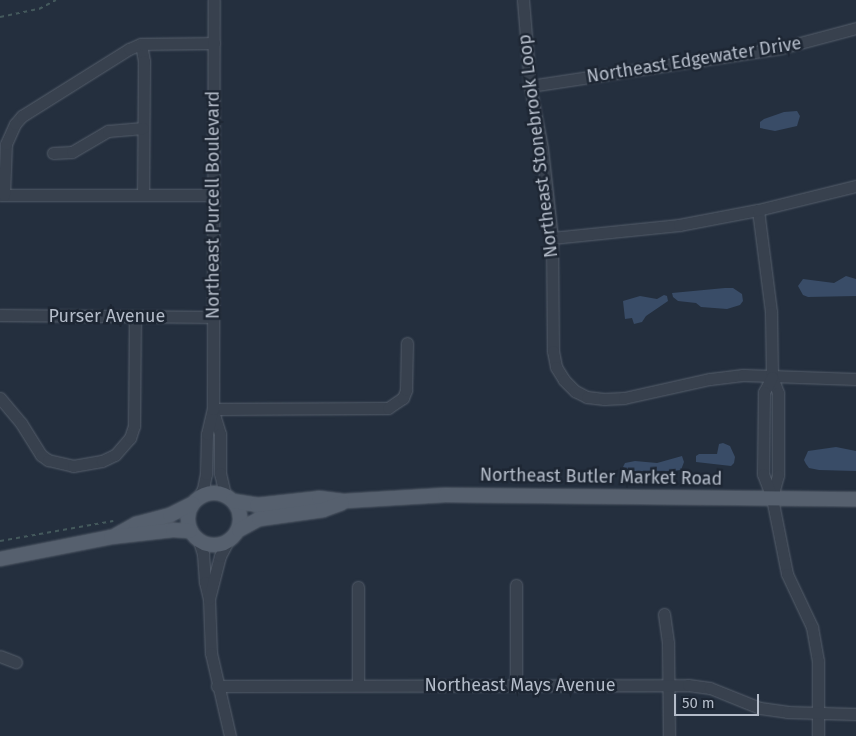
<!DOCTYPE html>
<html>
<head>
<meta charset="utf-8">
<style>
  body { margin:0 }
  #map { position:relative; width:856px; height:736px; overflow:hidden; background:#242f3e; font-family:"Fira Sans",sans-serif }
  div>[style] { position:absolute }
  .water>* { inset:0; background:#394c67 }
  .path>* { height:2px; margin-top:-1px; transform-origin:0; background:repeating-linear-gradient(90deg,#44595c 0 4px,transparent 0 8px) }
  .roads { filter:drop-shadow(0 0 1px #565f6c) drop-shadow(0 0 1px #565f6c) }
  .minor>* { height:11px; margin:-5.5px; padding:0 5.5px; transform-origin:5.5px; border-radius:5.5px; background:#38414e }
  .major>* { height:14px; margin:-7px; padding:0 7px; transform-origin:7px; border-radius:7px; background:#56606e }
  .major>.ring { margin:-7px; padding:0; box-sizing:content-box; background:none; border:14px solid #56606e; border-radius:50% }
  span { translate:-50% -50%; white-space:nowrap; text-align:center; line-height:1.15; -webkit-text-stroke:5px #1d2633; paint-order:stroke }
  .street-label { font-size:18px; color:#b4bcc9 }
  .scale { position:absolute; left:674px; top:694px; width:85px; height:22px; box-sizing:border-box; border:2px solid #b4bcc9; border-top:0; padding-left:6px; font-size:15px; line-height:18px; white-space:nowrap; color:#b4bcc9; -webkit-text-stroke:4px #1d2633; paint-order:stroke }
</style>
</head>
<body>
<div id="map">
  <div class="water">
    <i style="clip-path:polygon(797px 111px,800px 116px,797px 126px,775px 131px,760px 128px,760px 122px,764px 119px,784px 112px)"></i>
    <i style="clip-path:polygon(846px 276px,856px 279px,856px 296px,808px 297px,803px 295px,798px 286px,803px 279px,834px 283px)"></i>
    <i style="clip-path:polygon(725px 288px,733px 288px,742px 294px,743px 301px,740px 305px,727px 309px,701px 307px,696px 303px,678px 301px,673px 297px,672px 293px)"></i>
    <i style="clip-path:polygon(664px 295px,667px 296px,668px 301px,646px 316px,642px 322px,634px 324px,632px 318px,625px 319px,623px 301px,640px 296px,657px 299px)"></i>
    <i style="clip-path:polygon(723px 443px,730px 446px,735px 457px,734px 463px,731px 466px,696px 462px,696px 456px,699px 454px,717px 454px,719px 444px)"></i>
    <i style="clip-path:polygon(836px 447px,856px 451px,856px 471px,819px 470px,809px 468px,806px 464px,804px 460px,808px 451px)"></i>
    <i style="clip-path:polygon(682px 456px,684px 462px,681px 470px,672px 471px,632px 471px,623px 467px,625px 463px,635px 461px,657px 463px)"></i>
  </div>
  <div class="path">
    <i style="left:0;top:17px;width:40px;rotate:-12deg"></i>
    <i style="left:39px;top:9px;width:19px;rotate:-28deg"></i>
    <i style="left:0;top:541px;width:115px;rotate:-10deg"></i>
  </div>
  <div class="roads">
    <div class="minor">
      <i style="left:523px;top:0;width:86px;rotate:85.3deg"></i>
      <i style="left:530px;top:86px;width:63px;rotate:79deg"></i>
      <i style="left:542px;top:148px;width:91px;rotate:83.7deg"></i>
      <i style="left:552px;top:238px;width:113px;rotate:89.5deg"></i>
      <i style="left:553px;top:351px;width:16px;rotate:79deg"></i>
      <i style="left:556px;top:367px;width:15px;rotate:58deg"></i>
      <i style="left:564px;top:380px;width:16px;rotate:45deg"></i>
      <i style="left:575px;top:391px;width:13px;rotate:27deg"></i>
      <i style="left:587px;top:397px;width:17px;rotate:7deg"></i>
      <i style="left:604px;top:399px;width:20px;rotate:-3deg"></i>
      <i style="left:624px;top:398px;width:88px;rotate:-12.5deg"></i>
      <i style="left:710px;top:379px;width:33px;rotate:-7deg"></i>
      <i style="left:743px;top:375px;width:113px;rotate:2deg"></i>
      <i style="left:141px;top:44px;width:17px;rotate:80deg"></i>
      <i style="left:144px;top:61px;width:133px;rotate:90.4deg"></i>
      <i style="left:530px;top:86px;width:254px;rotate:-8.6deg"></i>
      <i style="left:781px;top:48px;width:78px;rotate:-14.9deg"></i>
      <i style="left:53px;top:153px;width:19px;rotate:-3deg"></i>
      <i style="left:72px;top:152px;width:42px;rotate:-30.3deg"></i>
      <i style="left:108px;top:131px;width:35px;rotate:-5deg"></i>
      <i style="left:0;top:195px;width:213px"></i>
      <i style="left:4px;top:195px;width:51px;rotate:-87.8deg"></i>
      <i style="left:6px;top:144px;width:22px;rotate:-66deg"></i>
      <i style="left:15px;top:124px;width:11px;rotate:-49deg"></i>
      <i style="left:22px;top:116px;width:126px;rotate:-32.1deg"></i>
      <i style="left:129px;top:49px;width:13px;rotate:-23deg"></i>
      <i style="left:141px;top:44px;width:73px;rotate:-0.8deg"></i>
      <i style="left:758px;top:210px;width:103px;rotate:82.7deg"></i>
      <i style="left:771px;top:312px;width:65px;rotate:89.1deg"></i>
      <i style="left:772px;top:377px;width:17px;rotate:69deg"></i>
      <i style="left:778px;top:393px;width:82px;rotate:90deg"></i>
      <i style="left:778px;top:475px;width:24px;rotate:105deg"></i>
      <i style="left:552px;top:238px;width:128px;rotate:-5.8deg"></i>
      <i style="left:679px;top:225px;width:80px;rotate:-10.8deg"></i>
      <i style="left:758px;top:210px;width:101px;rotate:-13.8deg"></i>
      <i style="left:0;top:315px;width:213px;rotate:0.5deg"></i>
      <i style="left:772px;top:377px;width:17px;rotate:118deg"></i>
      <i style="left:764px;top:392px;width:82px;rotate:90.7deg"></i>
      <i style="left:763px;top:474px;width:26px;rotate:69deg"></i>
      <i style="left:772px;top:498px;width:77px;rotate:78.8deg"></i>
      <i style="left:787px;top:574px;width:59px;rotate:64.7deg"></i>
      <i style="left:812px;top:627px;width:35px;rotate:80deg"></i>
      <i style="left:818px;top:661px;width:75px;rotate:90deg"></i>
      <i style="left:0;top:398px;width:33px;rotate:50deg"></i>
      <i style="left:21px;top:423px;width:38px;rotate:58deg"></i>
      <i style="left:41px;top:455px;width:9px;rotate:36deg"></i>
      <i style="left:48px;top:460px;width:26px;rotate:13deg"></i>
      <i style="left:73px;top:466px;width:29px;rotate:-10deg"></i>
      <i style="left:102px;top:461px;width:14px;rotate:-25deg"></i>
      <i style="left:115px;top:455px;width:23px;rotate:-49deg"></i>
      <i style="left:130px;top:438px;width:13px;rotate:-72deg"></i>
      <i style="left:134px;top:426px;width:109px;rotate:-89.5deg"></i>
      <i style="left:213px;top:409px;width:175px;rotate:-0.3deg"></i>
      <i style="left:388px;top:408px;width:18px;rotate:-34deg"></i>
      <i style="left:403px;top:398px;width:9px;rotate:-69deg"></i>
      <i style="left:406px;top:390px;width:47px;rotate:-88.8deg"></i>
      <i style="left:213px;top:411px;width:24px;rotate:73deg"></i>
      <i style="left:220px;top:434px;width:39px;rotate:90deg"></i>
      <i style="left:220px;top:473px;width:22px;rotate:77deg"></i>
      <i style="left:198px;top:498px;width:10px;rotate:-61deg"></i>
      <i style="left:203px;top:489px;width:15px;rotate:-79deg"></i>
      <i style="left:206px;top:474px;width:40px;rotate:-88.6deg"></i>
      <i style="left:207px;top:434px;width:26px;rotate:-77deg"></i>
      <i style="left:213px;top:409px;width:409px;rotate:-89.9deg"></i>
      <i style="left:199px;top:541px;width:14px;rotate:73deg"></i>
      <i style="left:203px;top:554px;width:28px;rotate:86deg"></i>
      <i style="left:205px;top:582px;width:17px;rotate:77deg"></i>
      <i style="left:209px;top:599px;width:54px;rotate:87.9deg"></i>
      <i style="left:211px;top:653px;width:85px;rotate:77.1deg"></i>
      <i style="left:358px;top:587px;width:98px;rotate:90deg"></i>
      <i style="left:209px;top:599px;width:44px;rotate:-75.7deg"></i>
      <i style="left:220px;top:556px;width:15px;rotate:-62deg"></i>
      <i style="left:664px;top:614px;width:29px;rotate:82deg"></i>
      <i style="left:668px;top:643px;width:93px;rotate:89.4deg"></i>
      <i style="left:0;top:656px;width:17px;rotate:21deg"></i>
      <i style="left:516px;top:685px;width:100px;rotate:-90deg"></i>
      <i style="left:217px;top:686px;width:471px;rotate:-0.1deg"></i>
      <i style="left:688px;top:685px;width:22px;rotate:8deg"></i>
      <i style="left:710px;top:688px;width:54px;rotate:21.8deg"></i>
      <i style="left:760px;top:708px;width:27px;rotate:8deg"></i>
      <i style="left:787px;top:712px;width:69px;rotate:1.7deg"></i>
    </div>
    <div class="major">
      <i class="ring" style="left:188px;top:493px;width:38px;height:38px"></i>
      <i style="left:233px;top:501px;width:24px;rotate:9deg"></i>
      <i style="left:257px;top:505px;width:62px;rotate:-6.4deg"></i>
      <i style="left:319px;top:498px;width:26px;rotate:7deg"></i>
      <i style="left:345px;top:501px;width:100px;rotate:-3.4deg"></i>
      <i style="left:445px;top:495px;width:411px;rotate:0.6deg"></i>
      <i style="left:239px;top:530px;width:23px;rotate:-29deg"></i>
      <i style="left:259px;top:519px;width:65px;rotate:-8deg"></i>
      <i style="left:323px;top:510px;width:20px;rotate:-20deg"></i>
      <i style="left:116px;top:535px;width:23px;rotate:-29deg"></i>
      <i style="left:136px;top:524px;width:35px;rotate:-15deg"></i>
      <i style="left:170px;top:515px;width:25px;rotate:-27deg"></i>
      <i style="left:0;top:559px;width:113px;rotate:-11.2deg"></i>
      <i style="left:111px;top:537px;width:62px;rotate:-6.4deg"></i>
      <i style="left:173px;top:530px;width:17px;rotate:3deg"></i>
    </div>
  </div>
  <div class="street-label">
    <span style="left:694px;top:60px;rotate:-9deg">Northeast Edgewater Drive</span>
    <span style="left:538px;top:146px;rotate:-97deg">Northeast Stonebrook Loop</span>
    <span style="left:213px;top:205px;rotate:-90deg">Northeast Purcell Boulevard</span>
    <span style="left:107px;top:316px">Purser Avenue</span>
    <span style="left:601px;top:477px;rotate:1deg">Northeast Butler Market Road</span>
    <span style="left:520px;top:685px">Northeast Mays Avenue</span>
  </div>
  <div class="scale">50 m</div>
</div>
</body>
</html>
